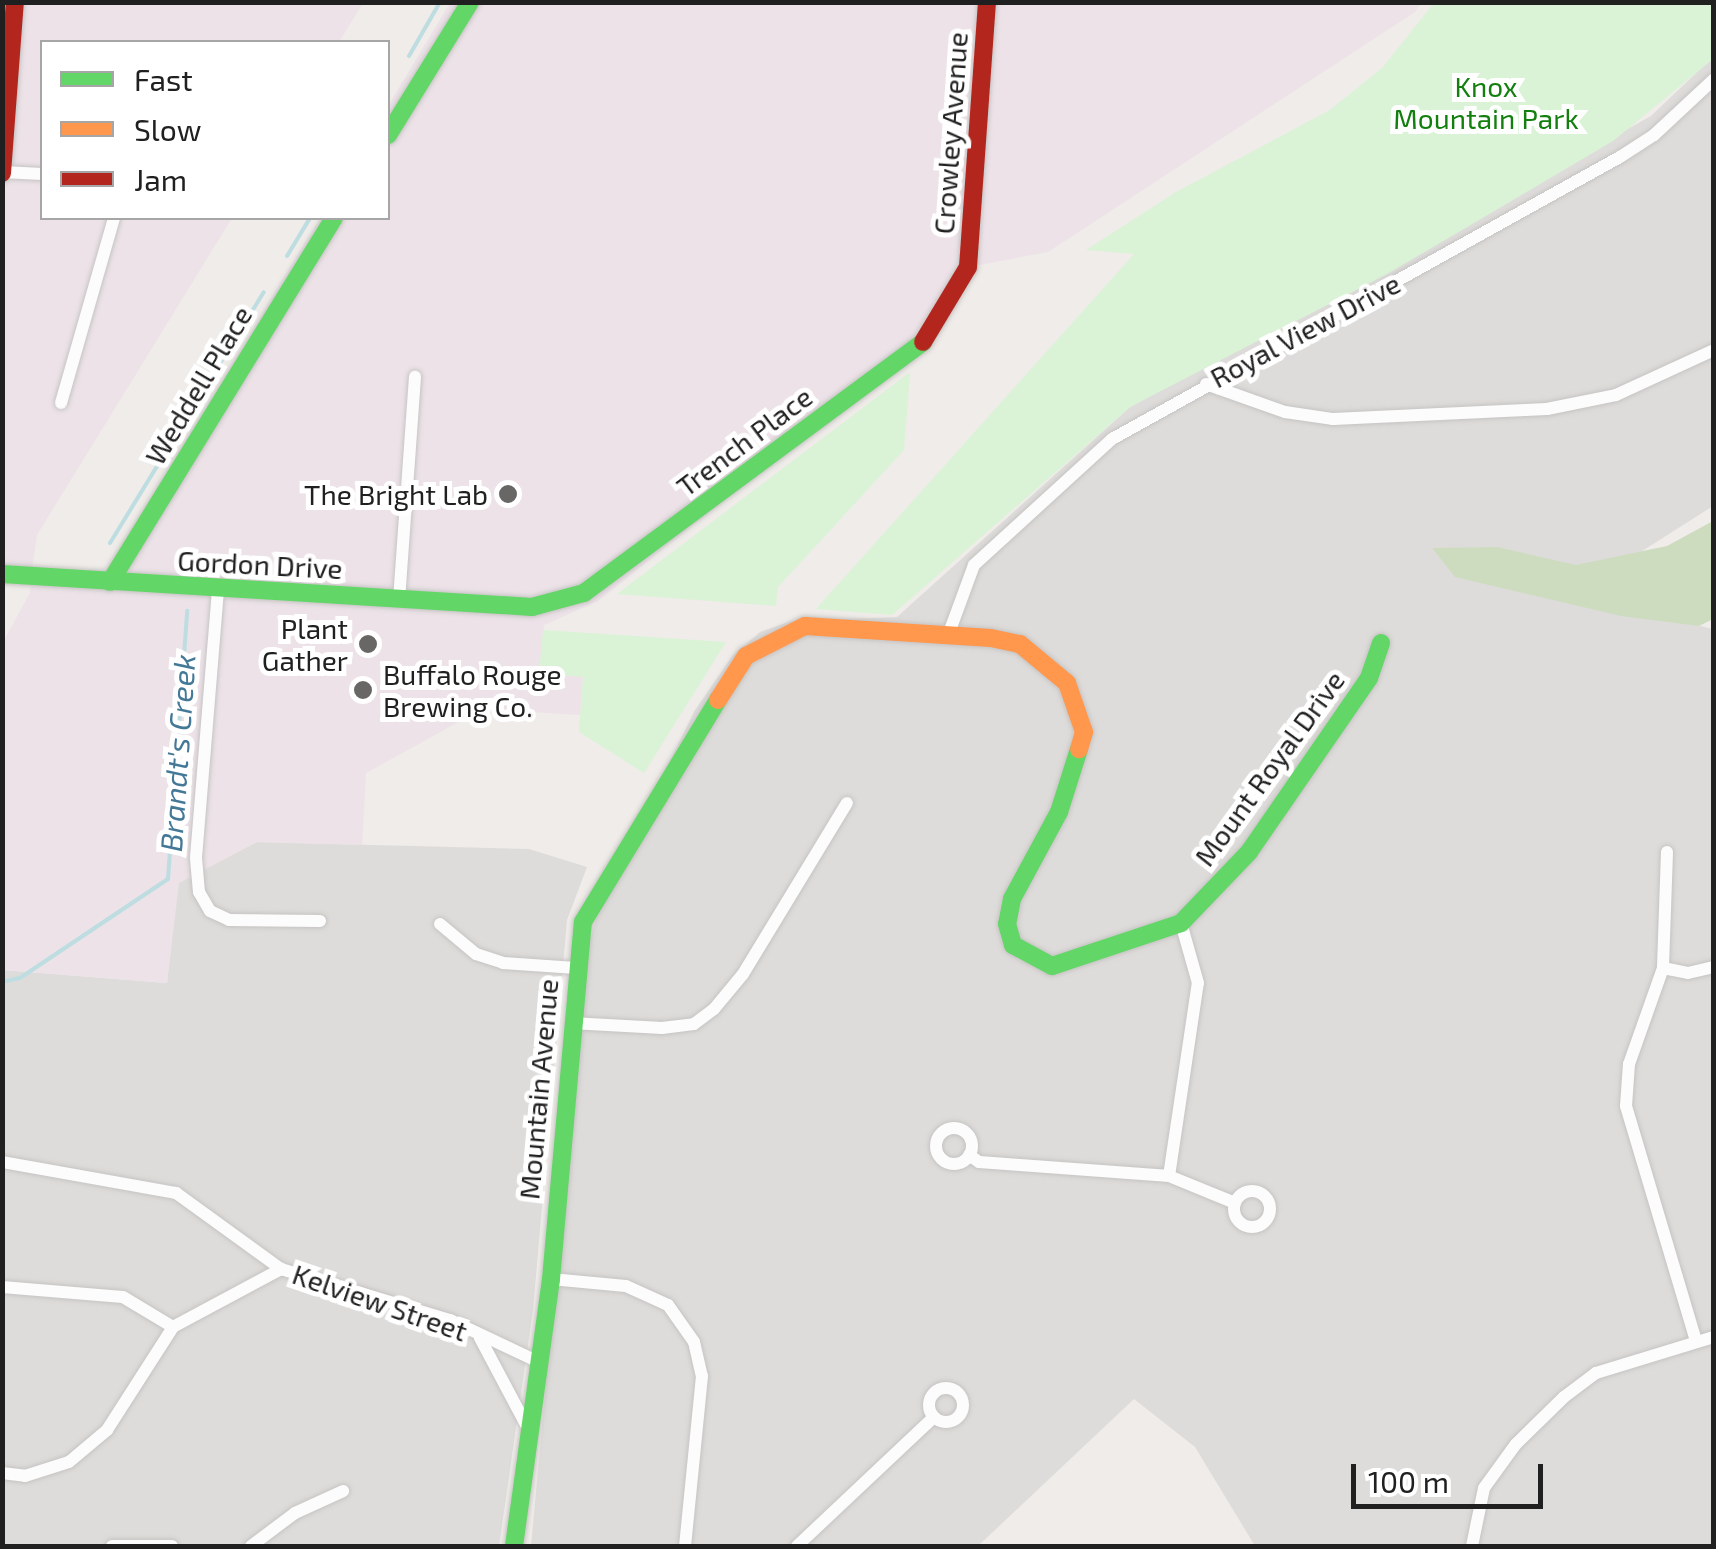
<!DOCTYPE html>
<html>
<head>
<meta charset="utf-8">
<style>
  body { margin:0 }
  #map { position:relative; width:1716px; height:1549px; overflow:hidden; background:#efece9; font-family:"Exo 2",sans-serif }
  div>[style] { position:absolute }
  .residential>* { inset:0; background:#dedcda }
  .industrial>* { inset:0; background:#ece2e8 }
  .forest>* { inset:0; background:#cddcbf }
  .park>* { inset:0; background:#daf3d6 }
  .stream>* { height:4px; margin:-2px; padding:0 2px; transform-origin:2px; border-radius:2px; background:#bddde1 }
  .roads { filter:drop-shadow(0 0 2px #c6c4c3) drop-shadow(0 0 2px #c6c4c3) }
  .street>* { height:12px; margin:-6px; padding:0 6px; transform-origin:6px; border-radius:6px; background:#fdfcfc }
  .street>.ring { margin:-6px; padding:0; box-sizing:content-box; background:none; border:12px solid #fdfcfc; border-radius:50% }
  .fast>* { height:18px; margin:-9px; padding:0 9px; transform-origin:9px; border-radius:9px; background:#63d668 }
  .slow>* { height:18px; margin:-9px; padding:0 9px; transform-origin:9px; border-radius:9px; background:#ff974d }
  .jam>* { height:18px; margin:-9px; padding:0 9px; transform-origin:9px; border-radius:9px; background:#b3261e }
  .dots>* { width:28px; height:28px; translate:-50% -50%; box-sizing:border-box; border:5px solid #fff; border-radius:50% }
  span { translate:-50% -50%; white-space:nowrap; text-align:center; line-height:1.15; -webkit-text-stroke:10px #fff; paint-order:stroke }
  .park-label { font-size:28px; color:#127f0e }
  .street-label { font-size:28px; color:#202020 }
  .poi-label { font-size:28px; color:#202020 }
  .right { translate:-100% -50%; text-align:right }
  .left { translate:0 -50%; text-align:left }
  .water-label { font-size:30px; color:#447897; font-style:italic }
  .frame { position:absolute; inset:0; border:5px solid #202020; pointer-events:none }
  .legend { position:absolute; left:40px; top:40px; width:350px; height:180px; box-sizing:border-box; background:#fff; border:2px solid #a6a6a6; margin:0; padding:12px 18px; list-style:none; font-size:30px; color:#202020 }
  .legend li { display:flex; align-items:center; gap:20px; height:50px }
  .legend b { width:50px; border:2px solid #a6a6a6 }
  .scale { position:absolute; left:1351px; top:1464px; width:192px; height:45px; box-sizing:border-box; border:5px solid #202020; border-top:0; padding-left:12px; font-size:30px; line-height:35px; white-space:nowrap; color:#202020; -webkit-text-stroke:8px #fff; paint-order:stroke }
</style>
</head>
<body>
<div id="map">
  <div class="residential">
    <i style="clip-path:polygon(1713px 57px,1713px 506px,1573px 595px,1713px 629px,1713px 1546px,1255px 1546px,1195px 1447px,1134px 1399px,978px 1546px,531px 1546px,585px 960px,601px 900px,695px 710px,733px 655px,760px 632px,791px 621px,897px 617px,1130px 407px,1651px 116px)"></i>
    <i style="clip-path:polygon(257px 842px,529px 849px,587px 867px,567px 920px,533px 1310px,499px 1546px,3px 1546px,2px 970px,167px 983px,178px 883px)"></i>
  </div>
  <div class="industrial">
    <i style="clip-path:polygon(2px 3px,363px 3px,339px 42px,42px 42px,42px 218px,232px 218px,37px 535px,32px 569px,104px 574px,320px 218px,388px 218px,388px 106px,450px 3px,1421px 3px,1415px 12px,1048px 252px,968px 267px,932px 335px,598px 601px,544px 625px,539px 673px,583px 676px,580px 715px,482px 709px,366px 773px,362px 845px,257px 842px,179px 883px,167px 983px,3px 970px,3px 642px,30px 593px,32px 570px,3px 567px)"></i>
  </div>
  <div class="forest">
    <i style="clip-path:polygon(1713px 521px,1713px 619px,1699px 626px,1621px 616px,1455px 577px,1432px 548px,1497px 547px,1576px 565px,1667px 546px)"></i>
  </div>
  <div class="park">
    <i style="clip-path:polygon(1434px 3px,1713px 3px,1713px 59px,1613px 141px,1389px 273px,1130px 407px,892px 615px,816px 609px,1134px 254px,1086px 250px,1176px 192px,1330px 110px,1382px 68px)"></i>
    <i style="clip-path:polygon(910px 372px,904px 450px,778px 587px,776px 606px,617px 594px)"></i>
    <i style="clip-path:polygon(543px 630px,726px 642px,644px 773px,579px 732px,583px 677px,539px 673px)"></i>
  </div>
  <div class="stream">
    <i style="left:409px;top:56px;width:62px;rotate:-60.1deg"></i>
    <i style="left:287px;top:256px;width:44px;rotate:-58.8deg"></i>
    <i style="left:110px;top:543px;width:294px;rotate:-58.5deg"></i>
    <i style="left:2px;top:982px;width:18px;rotate:-13deg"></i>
    <i style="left:20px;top:978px;width:178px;rotate:-33.8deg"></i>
    <i style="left:168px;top:879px;width:269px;rotate:-85.9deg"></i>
  </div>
  <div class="roads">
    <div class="street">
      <i style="left:3px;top:172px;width:39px;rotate:3deg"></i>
      <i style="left:1206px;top:384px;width:84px;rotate:19.5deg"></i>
      <i style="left:1285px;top:412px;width:49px;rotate:8.3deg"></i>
      <i style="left:1333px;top:419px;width:214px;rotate:-2.7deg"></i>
      <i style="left:1547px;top:409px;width:70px;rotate:-11.5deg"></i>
      <i style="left:1616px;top:395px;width:108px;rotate:-24.7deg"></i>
      <i style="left:61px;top:403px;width:192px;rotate:-74deg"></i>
      <i style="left:218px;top:590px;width:269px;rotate:94.7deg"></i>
      <i style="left:196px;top:858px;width:34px;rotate:85deg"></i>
      <i style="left:199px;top:892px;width:22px;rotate:60deg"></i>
      <i style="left:210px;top:911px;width:21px;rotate:25deg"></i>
      <i style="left:229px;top:920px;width:91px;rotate:0.6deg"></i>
      <i style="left:399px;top:600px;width:224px;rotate:-85.9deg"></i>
      <i style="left:949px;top:633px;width:72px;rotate:-69.8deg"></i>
      <i style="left:974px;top:565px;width:187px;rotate:-42.4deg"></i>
      <i style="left:1112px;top:439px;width:581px;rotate:-29.04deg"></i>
      <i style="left:1620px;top:157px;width:40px;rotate:-32.9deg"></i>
      <i style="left:1654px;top:135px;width:82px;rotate:-43deg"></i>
      <i style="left:1667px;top:852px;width:116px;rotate:92deg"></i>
      <i style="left:1663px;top:968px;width:102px;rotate:109.5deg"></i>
      <i style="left:1629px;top:1064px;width:42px;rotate:94.1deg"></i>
      <i style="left:1626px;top:1106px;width:242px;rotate:73.4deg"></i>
      <i style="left:440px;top:924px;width:47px;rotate:39.8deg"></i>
      <i style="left:476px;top:954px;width:28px;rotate:18deg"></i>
      <i style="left:503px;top:963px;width:73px;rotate:3.9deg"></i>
      <i style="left:1663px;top:968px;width:25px;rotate:11deg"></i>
      <i style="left:1688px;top:973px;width:27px;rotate:-13deg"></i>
      <i style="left:571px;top:1023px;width:91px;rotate:3.1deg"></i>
      <i style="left:662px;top:1028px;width:32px;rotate:-7deg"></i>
      <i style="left:694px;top:1024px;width:25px;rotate:-37deg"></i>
      <i style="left:714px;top:1009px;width:45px;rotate:-50.4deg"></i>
      <i style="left:743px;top:974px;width:200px;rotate:-58.7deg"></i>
      <i class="ring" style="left:936px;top:1128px;width:24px;height:24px"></i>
      <i style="left:969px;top:1155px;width:12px;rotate:35deg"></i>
      <i style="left:979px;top:1162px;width:191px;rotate:4.2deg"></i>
      <i style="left:1169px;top:1176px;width:71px;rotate:22.2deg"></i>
      <i style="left:2px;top:1162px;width:177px;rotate:10.1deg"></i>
      <i style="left:176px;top:1193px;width:130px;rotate:35.9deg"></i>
      <i style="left:281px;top:1269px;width:177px;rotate:16.8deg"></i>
      <i style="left:450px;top:1320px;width:98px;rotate:25.3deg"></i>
      <i style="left:1169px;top:1176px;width:195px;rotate:-81.5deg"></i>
      <i style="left:1198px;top:983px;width:62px;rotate:-105.8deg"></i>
      <i class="ring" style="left:1234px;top:1191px;width:24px;height:24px"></i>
      <i style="left:551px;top:1279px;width:75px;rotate:5.3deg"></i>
      <i style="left:626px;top:1286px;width:46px;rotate:24.3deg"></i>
      <i style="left:668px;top:1305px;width:45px;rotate:54.9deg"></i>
      <i style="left:694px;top:1342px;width:35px;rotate:77deg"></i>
      <i style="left:702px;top:1376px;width:171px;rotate:95.7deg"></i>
      <i style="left:2px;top:1287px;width:121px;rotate:4.7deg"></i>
      <i style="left:123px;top:1297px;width:58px;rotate:31deg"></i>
      <i style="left:480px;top:1338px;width:104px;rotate:62deg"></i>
      <i class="ring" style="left:929px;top:1388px;width:22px;height:22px"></i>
      <i style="left:2px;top:1473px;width:23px;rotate:7deg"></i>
      <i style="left:25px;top:1476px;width:46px;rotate:-17.7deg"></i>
      <i style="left:69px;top:1462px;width:50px;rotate:-40.1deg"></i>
      <i style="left:107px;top:1430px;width:122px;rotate:-57.3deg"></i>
      <i style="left:173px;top:1327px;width:123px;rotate:-28.2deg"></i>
      <i style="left:112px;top:1546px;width:60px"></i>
      <i style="left:251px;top:1546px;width:55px;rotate:-36.9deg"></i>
      <i style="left:295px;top:1513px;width:53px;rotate:-24.6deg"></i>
      <i style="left:797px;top:1546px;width:188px;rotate:-43.3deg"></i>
      <i style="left:1472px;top:1546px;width:59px;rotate:-78.3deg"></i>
      <i style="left:1484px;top:1488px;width:54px;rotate:-54deg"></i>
      <i style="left:1516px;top:1444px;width:67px;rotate:-44.4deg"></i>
      <i style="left:1564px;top:1397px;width:40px;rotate:-37deg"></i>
      <i style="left:1596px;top:1373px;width:123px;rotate:-17deg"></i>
    </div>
    <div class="fast">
      <i style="left:388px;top:135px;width:156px;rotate:-58.3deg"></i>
      <i style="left:2px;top:574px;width:531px;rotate:3.56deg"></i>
      <i style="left:532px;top:607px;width:54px;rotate:-15.1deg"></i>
      <i style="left:584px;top:593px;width:422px;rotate:-36.5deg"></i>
      <i style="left:110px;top:582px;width:427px;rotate:-58.4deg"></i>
      <i style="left:1079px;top:749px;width:66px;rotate:107.6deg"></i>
      <i style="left:1059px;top:812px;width:99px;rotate:118.4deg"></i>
      <i style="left:1012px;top:899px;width:25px;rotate:101deg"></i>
      <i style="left:1007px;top:924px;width:22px;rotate:74deg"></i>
      <i style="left:1013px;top:945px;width:44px;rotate:28.3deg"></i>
      <i style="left:1052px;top:966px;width:136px;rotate:-18.4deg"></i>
      <i style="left:1181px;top:923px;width:98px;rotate:-46.2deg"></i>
      <i style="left:1249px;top:852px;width:211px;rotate:-55.4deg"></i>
      <i style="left:1369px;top:678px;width:37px;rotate:-71deg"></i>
      <i style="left:514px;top:1546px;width:270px;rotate:-82.1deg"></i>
      <i style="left:551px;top:1279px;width:358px;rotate:-84.9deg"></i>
      <i style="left:583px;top:922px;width:260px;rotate:-58.7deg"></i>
    </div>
    <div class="slow">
      <i style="left:718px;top:700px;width:52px;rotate:-57.5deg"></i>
      <i style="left:746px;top:656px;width:66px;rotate:-27deg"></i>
      <i style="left:805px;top:626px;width:186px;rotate:3.7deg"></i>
      <i style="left:991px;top:638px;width:30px;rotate:12deg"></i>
      <i style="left:1020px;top:644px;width:61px;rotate:39.7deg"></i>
      <i style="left:1067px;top:683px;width:52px;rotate:70.9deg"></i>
      <i style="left:1084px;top:732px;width:18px;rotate:106deg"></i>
    </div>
    <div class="jam">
      <i style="left:2px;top:173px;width:171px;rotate:-85.7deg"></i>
      <i style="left:923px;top:342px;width:87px;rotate:-59deg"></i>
      <i style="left:968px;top:267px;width:266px;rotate:-85.9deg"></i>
    </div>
  </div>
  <div class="dots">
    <i style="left:508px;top:494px;background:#686766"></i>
    <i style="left:368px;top:644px;background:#686766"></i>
    <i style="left:363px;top:690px;background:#686766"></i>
  </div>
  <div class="park-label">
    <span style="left:1486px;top:102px">Knox<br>Mountain Park</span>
  </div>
  <div class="street-label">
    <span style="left:950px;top:133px;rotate:-86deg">Crowley Avenue</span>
    <span style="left:1305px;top:330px;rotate:-28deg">Royal View Drive</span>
    <span style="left:198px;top:385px;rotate:-59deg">Weddell Place</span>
    <span style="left:744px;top:441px;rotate:-37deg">Trench Place</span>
    <span style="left:260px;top:564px;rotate:3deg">Gordon Drive</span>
    <span style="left:1269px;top:768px;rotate:-54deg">Mount Royal Drive</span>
    <span style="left:538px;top:1089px;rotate:-85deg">Mountain Avenue</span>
    <span style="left:380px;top:1302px;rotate:19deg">Kelview Street</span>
  </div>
  <div class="poi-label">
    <span class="right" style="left:488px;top:494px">The Bright Lab</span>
    <span class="right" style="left:348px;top:644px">Plant<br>Gather</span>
    <span class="left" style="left:383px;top:690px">Buffalo Rouge<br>Brewing Co.</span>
  </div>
  <div class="water-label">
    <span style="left:177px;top:753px;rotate:-86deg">Brandt's Creek</span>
  </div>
  <div class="frame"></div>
  <ul class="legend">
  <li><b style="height:12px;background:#63d668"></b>Fast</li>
  <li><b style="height:12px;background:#ff974d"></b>Slow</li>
  <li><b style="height:12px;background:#b3261e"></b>Jam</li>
  </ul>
  <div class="scale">100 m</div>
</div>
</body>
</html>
